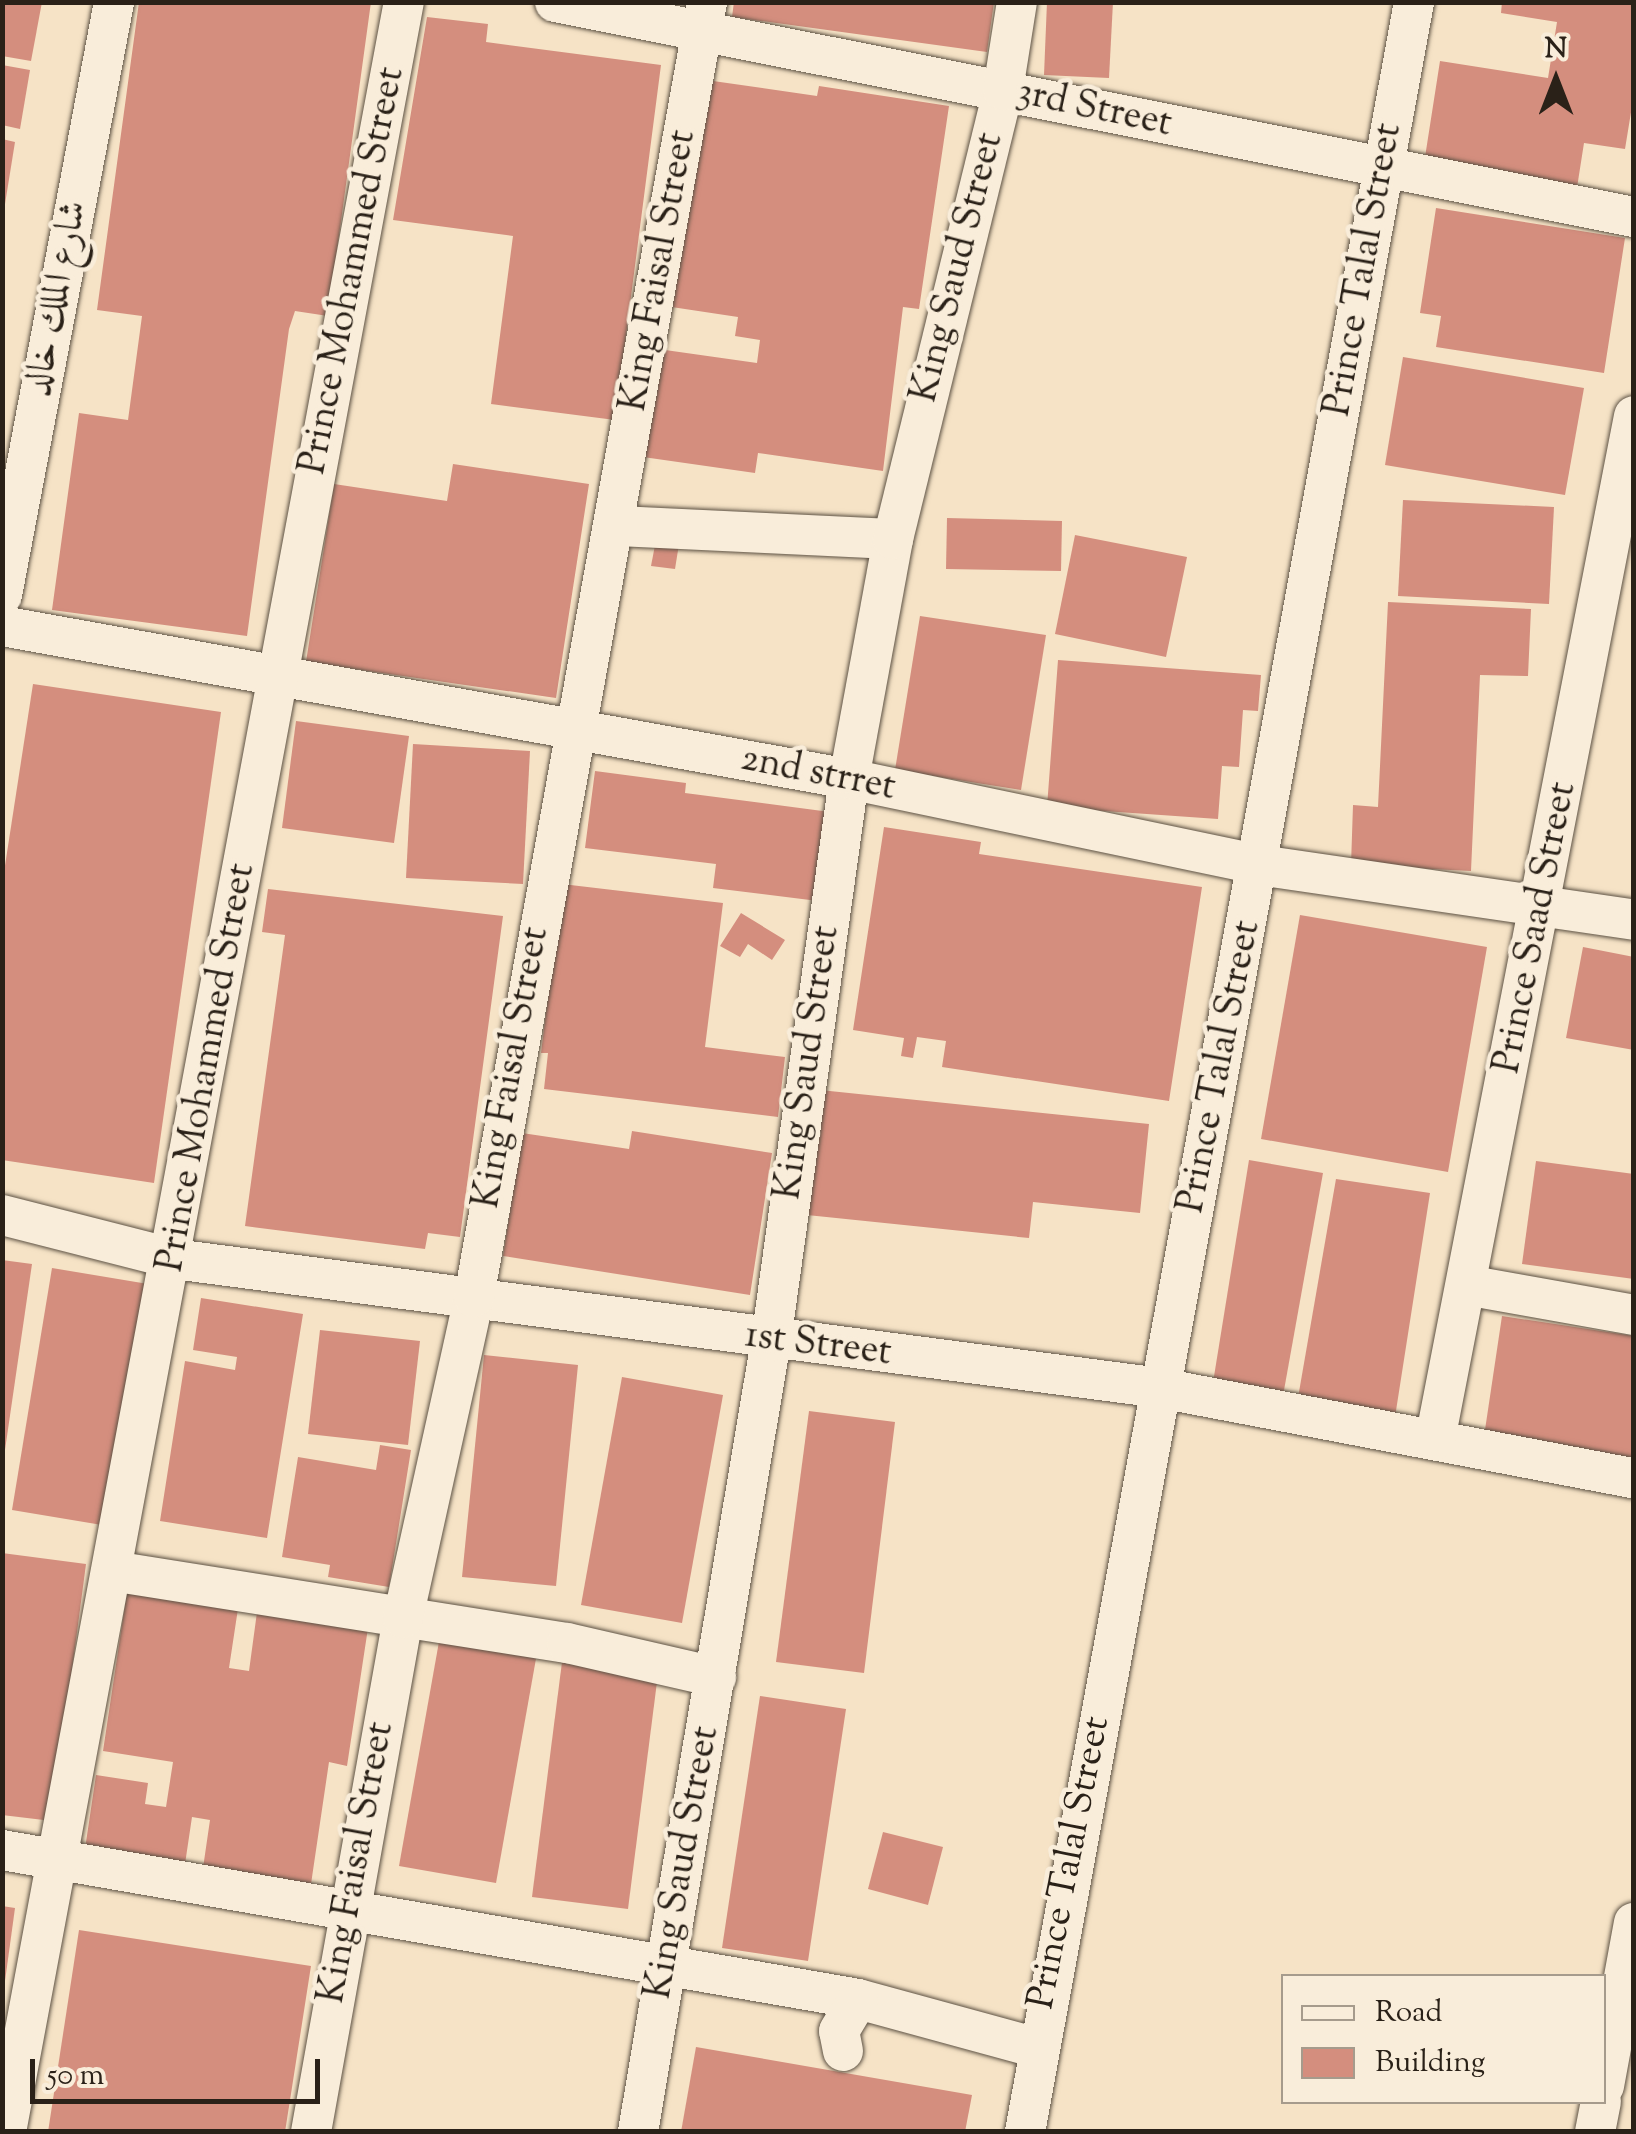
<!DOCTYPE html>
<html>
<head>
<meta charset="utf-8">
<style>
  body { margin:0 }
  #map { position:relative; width:1636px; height:2134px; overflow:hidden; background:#f6e3c6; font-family:"Sorts Mill Goudy",Amiri,serif }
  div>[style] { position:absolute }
  .building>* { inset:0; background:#d48e7e }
  .roads { filter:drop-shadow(0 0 2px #5d5244) drop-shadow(0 0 2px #5d5244) }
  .minor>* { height:40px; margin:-20px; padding:0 20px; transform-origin:20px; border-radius:20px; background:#f9edda }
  span { translate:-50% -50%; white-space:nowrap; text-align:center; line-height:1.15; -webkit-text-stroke:9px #f9edda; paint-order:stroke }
  .street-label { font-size:38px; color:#2a2118 }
  .frame { position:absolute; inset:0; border:5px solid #2a2118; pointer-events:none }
  .legend { position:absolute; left:1281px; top:1974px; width:325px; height:130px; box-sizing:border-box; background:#f9edda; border:2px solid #a69b8c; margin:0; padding:12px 18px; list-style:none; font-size:30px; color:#2a2118 }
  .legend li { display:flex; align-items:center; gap:20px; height:50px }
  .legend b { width:50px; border:2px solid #a69b8c }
  .north { position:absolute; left:1506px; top:30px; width:100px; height:100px; -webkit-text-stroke:8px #f9edda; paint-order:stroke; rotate:0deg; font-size:28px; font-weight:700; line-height:40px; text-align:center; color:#2a2118 }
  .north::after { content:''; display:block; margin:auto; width:35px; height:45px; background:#2a2118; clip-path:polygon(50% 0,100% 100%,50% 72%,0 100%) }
  .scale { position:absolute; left:30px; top:2059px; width:290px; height:45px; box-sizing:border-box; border:5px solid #2a2118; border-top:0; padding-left:12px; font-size:30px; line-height:35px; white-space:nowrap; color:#2a2118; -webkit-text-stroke:8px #f9edda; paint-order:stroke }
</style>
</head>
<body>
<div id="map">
  <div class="building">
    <i style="clip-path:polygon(2px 2px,42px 2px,31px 61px,2px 56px)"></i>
    <i style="clip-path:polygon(139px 2px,371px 2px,328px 316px,295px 311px,289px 329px,247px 636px,52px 610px,79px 413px,128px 420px,142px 316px,97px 310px)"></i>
    <i style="clip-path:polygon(734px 2px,994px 2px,987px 52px,732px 17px)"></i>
    <i style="clip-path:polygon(1047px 2px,1113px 2px,1109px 78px,1044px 75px)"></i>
    <i style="clip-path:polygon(1502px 2px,1634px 2px,1634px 94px,1625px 149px,1584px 143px,1576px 194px,1423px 170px,1440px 61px,1548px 78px,1557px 22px,1501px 13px)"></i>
    <i style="clip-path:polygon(427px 17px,488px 24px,486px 42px,661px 65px,615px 420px,491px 404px,513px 236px,393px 220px)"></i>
    <i style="clip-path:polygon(2px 65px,30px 70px,20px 129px,2px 125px)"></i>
    <i style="clip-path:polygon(699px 79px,817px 96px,819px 86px,949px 106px,919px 309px,903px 307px,883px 471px,758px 453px,755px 473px,636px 456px,651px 348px,757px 363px,760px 340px,735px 336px,738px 317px,665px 306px)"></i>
    <i style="clip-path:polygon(2px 139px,15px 142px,5px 204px,2px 204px)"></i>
    <i style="clip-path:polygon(1436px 208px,1625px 238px,1604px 373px,1436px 347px,1441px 316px,1420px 313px)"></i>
    <i style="clip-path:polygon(1403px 357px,1584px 388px,1565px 495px,1385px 465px)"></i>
    <i style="clip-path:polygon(453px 464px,589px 484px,556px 698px,306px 662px,334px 484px,447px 501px)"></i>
    <i style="clip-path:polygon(1403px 500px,1554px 507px,1549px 604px,1398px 596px)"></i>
    <i style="clip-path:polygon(947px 518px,1062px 521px,1061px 571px,946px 569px)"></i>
    <i style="clip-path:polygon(1075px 535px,1187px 557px,1166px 657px,1055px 634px)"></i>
    <i style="clip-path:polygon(656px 540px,679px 544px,675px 569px,651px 566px)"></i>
    <i style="clip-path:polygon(1388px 602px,1531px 609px,1528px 676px,1480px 675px,1471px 871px,1351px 865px,1353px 805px,1378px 807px)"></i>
    <i style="clip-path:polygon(920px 616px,1046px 635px,1021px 790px,895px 770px)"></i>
    <i style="clip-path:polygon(1058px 660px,1261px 675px,1258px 711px,1243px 710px,1239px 767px,1222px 766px,1218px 819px,1047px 807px)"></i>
    <i style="clip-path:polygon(33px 684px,221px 712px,154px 1183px,2px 1160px,2px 885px)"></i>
    <i style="clip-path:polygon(296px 721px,409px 736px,394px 843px,282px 828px)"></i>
    <i style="clip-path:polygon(413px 744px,530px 751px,523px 884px,406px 878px)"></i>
    <i style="clip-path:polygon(595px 771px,686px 783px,685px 793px,830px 812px,818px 901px,713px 888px,716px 864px,585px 848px)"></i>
    <i style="clip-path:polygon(884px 827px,981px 842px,979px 854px,1202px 887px,1169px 1101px,942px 1067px,946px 1041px,917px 1037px,913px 1058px,901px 1056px,904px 1038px,853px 1030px)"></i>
    <i style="clip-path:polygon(562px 884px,723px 903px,705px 1047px,785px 1057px,778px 1117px,544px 1089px,548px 1053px,541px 1053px)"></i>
    <i style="clip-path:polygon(268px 889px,503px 916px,460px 1237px,428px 1233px,425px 1249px,245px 1226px,285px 935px,262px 932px)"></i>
    <i style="clip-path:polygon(741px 913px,785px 940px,772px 960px,748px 944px,740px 957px,720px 946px)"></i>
    <i style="clip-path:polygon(1300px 915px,1487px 947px,1448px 1172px,1261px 1139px)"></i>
    <i style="clip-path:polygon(1583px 947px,1634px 957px,1634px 1050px,1566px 1038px)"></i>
    <i style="clip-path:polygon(820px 1090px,1149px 1124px,1140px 1213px,1033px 1202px,1029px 1238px,807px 1215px)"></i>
    <i style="clip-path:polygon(632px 1131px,772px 1153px,750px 1295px,503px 1256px,522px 1133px,629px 1149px)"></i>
    <i style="clip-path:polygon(1249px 1160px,1323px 1173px,1281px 1407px,1211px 1395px)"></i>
    <i style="clip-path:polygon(1536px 1161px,1634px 1174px,1634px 1279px,1522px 1264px)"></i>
    <i style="clip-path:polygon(1336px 1179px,1430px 1193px,1393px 1430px,1295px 1415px)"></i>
    <i style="clip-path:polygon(2px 1260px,32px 1264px,5px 1450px,2px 1450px)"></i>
    <i style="clip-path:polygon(52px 1268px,148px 1284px,108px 1526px,12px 1510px)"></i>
    <i style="clip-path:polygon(201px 1298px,303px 1314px,267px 1538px,160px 1521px,185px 1361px,235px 1370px,237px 1357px,193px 1350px)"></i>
    <i style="clip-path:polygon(1502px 1316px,1634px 1336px,1634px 1473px,1482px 1450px)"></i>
    <i style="clip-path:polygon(320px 1330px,420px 1341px,408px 1445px,308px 1434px)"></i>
    <i style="clip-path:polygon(484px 1355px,578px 1365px,556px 1586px,462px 1577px)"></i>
    <i style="clip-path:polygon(622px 1377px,723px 1395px,682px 1623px,581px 1605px)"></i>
    <i style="clip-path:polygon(809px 1411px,895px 1422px,864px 1673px,776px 1662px)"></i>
    <i style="clip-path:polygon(380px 1445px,411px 1450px,389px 1587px,328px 1577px,330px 1565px,282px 1557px,298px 1457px,376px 1470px)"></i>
    <i style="clip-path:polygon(2px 1553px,86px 1564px,52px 1821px,2px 1815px)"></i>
    <i style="clip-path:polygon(128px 1585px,239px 1602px,229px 1668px,249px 1671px,257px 1612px,368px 1628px,347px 1766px,329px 1762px,311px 1884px,203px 1868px,210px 1820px,192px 1817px,185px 1864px,85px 1849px,96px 1775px,148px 1783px,145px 1804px,166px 1807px,173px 1762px,103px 1751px)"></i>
    <i style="clip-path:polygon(440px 1636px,537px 1653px,496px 1883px,399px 1866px)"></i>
    <i style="clip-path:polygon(562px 1662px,658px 1674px,628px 1909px,532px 1897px)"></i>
    <i style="clip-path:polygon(760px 1696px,846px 1709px,808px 1961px,722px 1948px)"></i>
    <i style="clip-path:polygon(883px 1832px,943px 1847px,928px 1905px,868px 1889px)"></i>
    <i style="clip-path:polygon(2px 1906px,15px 1908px,5px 1981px,2px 1981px)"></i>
    <i style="clip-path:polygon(79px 1930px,311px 1966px,285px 2132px,48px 2132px)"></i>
    <i style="clip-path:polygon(696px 2047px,972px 2095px,965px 2132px,681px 2132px)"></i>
  </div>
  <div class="roads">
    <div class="minor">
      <i style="left:555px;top:2px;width:1100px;rotate:11.27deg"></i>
      <i style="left:617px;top:526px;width:276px;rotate:2.7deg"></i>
      <i style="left:2px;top:595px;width:603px;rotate:-79.3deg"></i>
      <i style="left:2px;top:626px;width:861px;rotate:10.24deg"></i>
      <i style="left:849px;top:779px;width:419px;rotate:11.8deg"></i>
      <i style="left:1259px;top:865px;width:379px;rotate:8.3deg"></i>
      <i style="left:2px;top:1215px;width:178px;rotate:14.3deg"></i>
      <i style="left:174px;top:1259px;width:994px;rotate:7.45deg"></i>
      <i style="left:1160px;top:1388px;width:482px;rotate:10.8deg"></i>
      <i style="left:1466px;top:1285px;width:171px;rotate:10.1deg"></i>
      <i style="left:1435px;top:1440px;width:1043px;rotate:-79deg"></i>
      <i style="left:112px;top:1571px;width:461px;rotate:9deg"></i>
      <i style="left:567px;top:1643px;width:153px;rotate:12.9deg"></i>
      <i style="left:2px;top:1850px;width:869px;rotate:9.87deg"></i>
      <i style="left:858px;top:1999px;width:186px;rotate:15.3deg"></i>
      <i style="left:843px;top:2051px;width:20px;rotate:-101deg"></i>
      <i style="left:839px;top:2031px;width:37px;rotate:-59deg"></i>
      <i style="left:1604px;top:2086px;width:166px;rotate:-79.6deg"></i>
      <i style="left:6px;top:2132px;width:2167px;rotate:-79.42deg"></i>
      <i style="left:311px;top:2132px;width:522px;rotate:-79.85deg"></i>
      <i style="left:403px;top:1618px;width:329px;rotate:-77.5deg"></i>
      <i style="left:474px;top:1297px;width:1316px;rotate:-79.8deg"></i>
      <i style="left:638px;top:2132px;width:802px;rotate:-80.46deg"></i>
      <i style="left:771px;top:1341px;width:567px;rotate:-82.1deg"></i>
      <i style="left:849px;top:779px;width:244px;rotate:-79.6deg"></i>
      <i style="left:893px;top:539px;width:462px;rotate:-76.2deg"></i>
      <i style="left:1003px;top:90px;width:89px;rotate:-81deg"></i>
      <i style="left:1025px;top:2132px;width:2165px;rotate:-79.65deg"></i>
      <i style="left:1595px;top:2132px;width:31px;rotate:-79deg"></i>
    </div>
  </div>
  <div class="street-label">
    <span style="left:1094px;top:110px;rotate:12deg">3rd Street</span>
    <span style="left:959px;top:268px;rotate:-76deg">King Saud Street</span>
    <span style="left:1365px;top:270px;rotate:-80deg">Prince Talal Street</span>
    <span style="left:354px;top:271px;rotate:-79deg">Prince Mohammed Street</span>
    <span style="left:660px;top:271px;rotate:-80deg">King Faisal Street</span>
    <span style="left:58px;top:299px;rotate:-79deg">شارع الملك خالد</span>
    <span style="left:818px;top:775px;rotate:11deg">2nd strret</span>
    <span style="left:1537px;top:928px;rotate:-79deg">Prince Saad Street</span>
    <span style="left:809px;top:1063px;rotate:-82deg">King Saud Street</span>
    <span style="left:1221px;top:1067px;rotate:-79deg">Prince Talal Street</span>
    <span style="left:208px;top:1068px;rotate:-80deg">Prince Mohammed Street</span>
    <span style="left:513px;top:1068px;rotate:-80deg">King Faisal Street</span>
    <span style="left:818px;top:1346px;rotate:7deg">1st Street</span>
    <span style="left:358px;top:1863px;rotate:-80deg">King Faisal Street</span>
    <span style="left:684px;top:1863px;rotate:-80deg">King Saud Street</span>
    <span style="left:1071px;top:1863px;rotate:-79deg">Prince Talal Street</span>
  </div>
  <div class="frame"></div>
  <ul class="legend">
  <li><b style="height:12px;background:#f9edda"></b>Road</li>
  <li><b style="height:28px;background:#d48e7e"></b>Building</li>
  </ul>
  <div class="north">N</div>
  <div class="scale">50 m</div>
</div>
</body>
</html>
